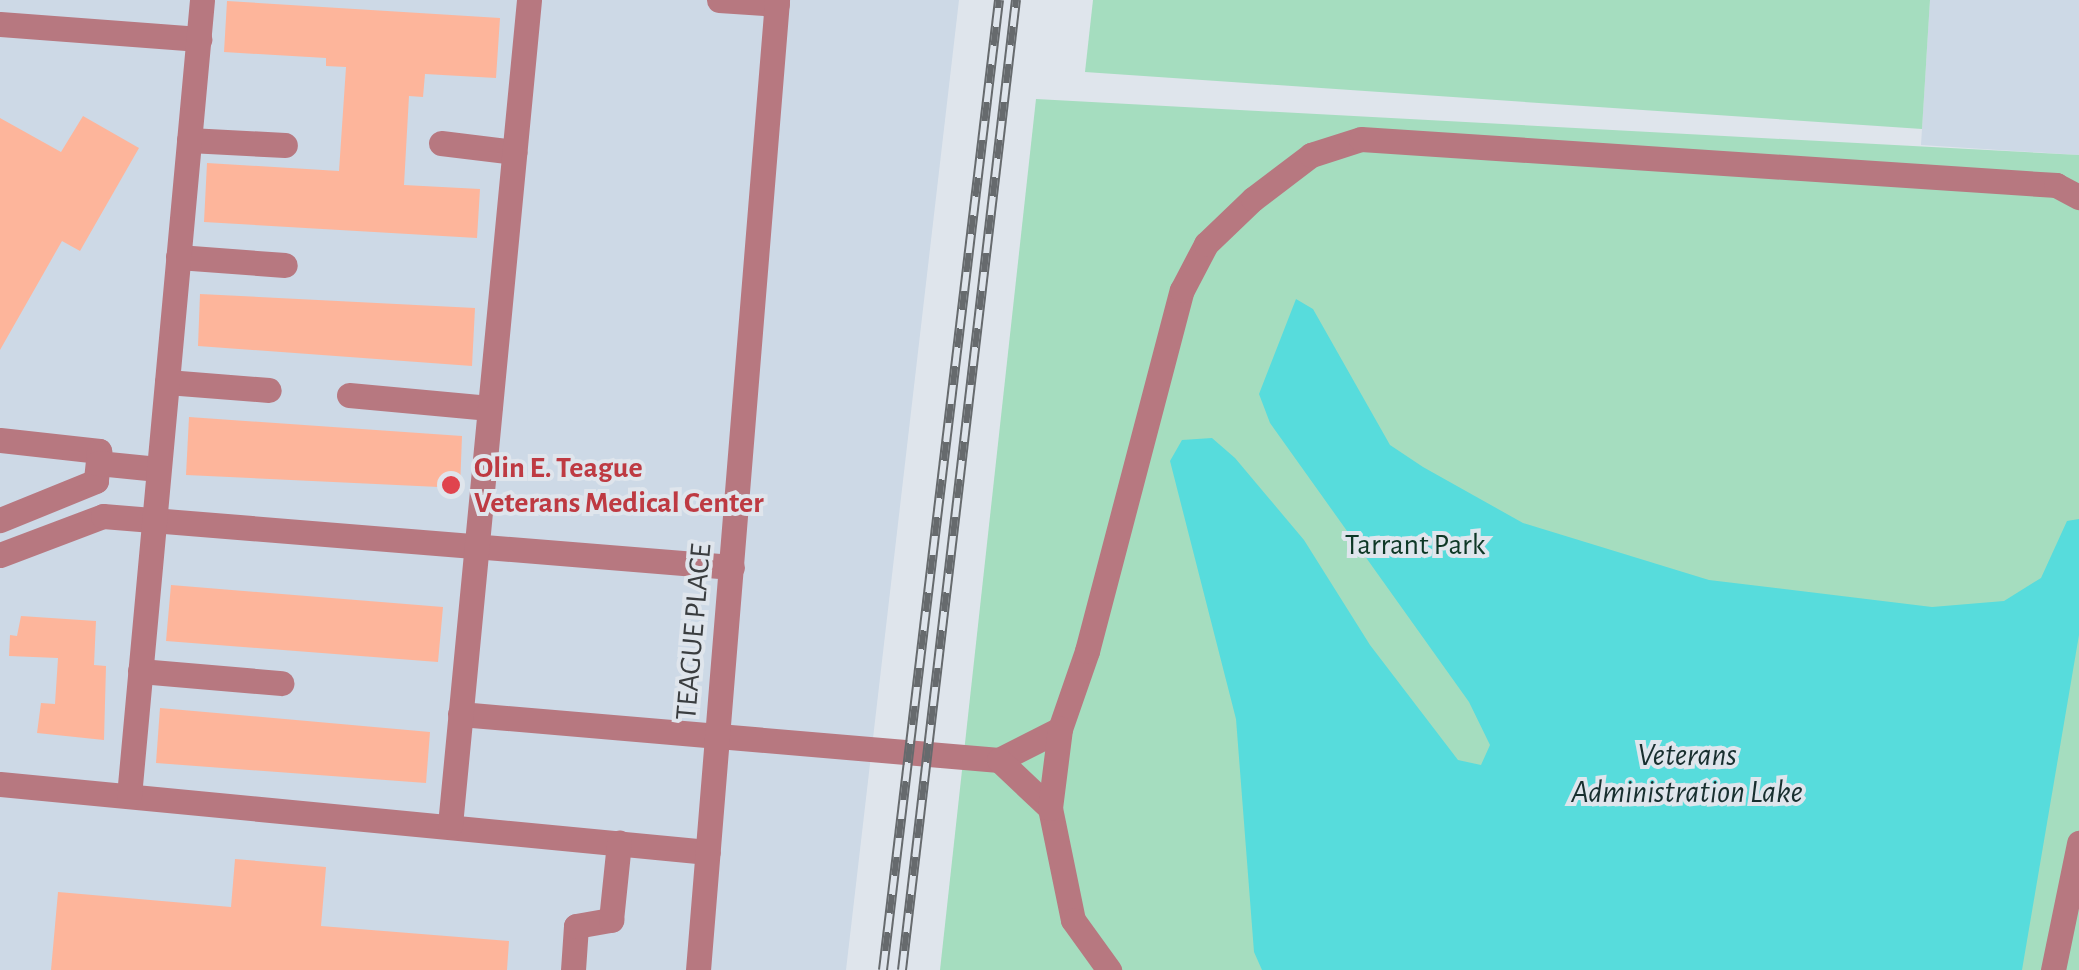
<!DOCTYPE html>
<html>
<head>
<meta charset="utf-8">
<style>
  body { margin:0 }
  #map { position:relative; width:2079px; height:970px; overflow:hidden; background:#dfe5ec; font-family:"Alegreya Sans",sans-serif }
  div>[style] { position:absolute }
  .built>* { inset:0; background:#cdd9e6 }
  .green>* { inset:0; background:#a5ddbf }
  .water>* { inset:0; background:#57dcdc }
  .building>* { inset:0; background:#fdb59b }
  .minor>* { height:25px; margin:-12.5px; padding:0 12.5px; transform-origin:12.5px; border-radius:12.5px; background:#b77880 }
  .rail>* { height:10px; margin-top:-5px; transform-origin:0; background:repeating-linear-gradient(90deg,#dfe5ec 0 19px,#666a6d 0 38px); box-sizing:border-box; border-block:2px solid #666a6d }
  .dots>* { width:28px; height:28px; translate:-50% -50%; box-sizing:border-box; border:5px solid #dfe5ec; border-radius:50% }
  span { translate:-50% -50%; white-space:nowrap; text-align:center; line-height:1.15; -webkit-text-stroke:8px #dfe5ec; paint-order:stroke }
  .health-label { font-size:30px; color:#be3a42; font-weight:700 }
  .left { translate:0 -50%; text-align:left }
  .park-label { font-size:30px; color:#0e3826 }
  .street-label { font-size:30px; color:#3a3d3f }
  .water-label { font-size:32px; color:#182f2f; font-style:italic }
</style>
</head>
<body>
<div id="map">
  <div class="built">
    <i style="clip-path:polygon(0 0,959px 0,846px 970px,0 970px)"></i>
    <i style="clip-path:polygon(1930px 0,2079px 0,2079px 155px,1921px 145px)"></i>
  </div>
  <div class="green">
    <i style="clip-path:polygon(1093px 0,1930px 0,1922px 129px,1085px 72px)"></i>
    <i style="clip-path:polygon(1036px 99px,2079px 155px,2079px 970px,940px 970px)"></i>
  </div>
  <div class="water">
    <i style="clip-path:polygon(1296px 299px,1313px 309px,1390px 445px,1423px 467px,1523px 523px,1709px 580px,1932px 607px,2004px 601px,2041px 578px,2067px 521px,2079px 519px,2079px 635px,2022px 970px,1262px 970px,1254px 952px,1236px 719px,1170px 461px,1182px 440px,1212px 438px,1235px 458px,1304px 540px,1370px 645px,1458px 760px,1481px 765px,1490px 745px,1469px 702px,1270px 423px,1259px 394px)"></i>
  </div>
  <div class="building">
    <i style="clip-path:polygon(227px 1px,500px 18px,496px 78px,425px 74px,423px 97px,409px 96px,404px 185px,480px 189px,477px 238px,204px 222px,207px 163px,339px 171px,346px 67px,326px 66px,326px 58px,224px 52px)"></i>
    <i style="clip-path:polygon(83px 116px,139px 148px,80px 251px,62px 241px,0 350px,0 118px,61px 152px)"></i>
    <i style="clip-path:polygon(200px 294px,475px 308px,472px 366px,198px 346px)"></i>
    <i style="clip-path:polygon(189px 417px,462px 436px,460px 488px,186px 475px)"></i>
    <i style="clip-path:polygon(171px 585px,443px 607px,438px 662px,166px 641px)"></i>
    <i style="clip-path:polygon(21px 616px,96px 621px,94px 665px,106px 666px,104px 740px,37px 733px,41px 703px,55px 704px,58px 658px,9px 656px,10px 635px,17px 636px)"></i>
    <i style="clip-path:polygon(160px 708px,430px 732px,426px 783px,156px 763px)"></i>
    <i style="clip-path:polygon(235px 859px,326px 867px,321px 926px,509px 941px,507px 970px,51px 970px,58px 892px,231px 907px)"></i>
  </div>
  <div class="minor">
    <i style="left:719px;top:0;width:58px;rotate:3.9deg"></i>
    <i style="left:0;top:24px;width:200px;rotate:4.3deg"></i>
    <i style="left:189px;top:140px;width:96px;rotate:3deg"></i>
    <i style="left:441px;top:143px;width:74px;rotate:7deg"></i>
    <i style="left:178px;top:257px;width:107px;rotate:4.3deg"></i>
    <i style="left:167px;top:382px;width:102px;rotate:4.5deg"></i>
    <i style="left:349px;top:395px;width:141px;rotate:5.3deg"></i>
    <i style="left:0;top:440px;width:100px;rotate:6.3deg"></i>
    <i style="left:99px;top:451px;width:30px;rotate:96deg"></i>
    <i style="left:96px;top:481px;width:104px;rotate:157.9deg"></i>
    <i style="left:98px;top:463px;width:60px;rotate:5.7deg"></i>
    <i style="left:0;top:555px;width:110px;rotate:-20.7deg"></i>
    <i style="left:103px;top:516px;width:631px;rotate:4.64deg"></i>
    <i style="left:140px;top:671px;width:142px;rotate:4.9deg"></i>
    <i style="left:460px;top:714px;width:541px;rotate:4.88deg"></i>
    <i style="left:999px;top:760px;width:68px;rotate:-26.9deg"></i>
    <i style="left:1060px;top:729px;width:83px;rotate:-70.9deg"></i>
    <i style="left:1087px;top:651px;width:373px;rotate:-75.3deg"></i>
    <i style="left:1182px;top:290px;width:52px;rotate:-62.4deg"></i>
    <i style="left:1206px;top:244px;width:65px;rotate:-43.8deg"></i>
    <i style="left:1253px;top:199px;width:73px;rotate:-37.2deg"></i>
    <i style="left:1311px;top:155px;width:52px;rotate:-17.7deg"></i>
    <i style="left:1361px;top:139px;width:697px;rotate:3.79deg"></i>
    <i style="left:2056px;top:185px;width:26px;rotate:28deg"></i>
    <i style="left:999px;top:760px;width:70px;rotate:43.3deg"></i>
    <i style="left:1050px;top:808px;width:114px;rotate:78.4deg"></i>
    <i style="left:1073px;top:920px;width:62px;rotate:54.2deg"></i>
    <i style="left:0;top:784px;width:711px;rotate:5.49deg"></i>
    <i style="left:129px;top:796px;width:799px;rotate:-84.76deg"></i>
    <i style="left:1050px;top:808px;width:80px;rotate:-82.8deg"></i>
    <i style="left:450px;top:825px;width:829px;rotate:-84.53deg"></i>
    <i style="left:573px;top:970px;width:44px;rotate:-86.1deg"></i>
    <i style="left:576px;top:926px;width:36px;rotate:-10deg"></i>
    <i style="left:611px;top:920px;width:78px;rotate:-84.1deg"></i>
    <i style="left:698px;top:970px;width:973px;rotate:-85.34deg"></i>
    <i style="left:2053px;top:970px;width:130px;rotate:-78.4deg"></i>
  </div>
  <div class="rail">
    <i style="left:883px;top:970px;width:977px;rotate:-83.18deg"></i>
    <i style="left:902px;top:970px;width:977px;rotate:-83.3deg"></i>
  </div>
  <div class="dots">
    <i style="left:451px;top:485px;background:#e0444e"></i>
  </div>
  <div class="health-label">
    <span class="left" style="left:474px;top:485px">Olin E. Teague<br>Veterans Medical Center</span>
  </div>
  <div class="park-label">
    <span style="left:1415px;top:545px">Tarrant Park</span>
  </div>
  <div class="street-label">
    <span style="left:694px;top:632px;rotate:-85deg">TEAGUE PLACE</span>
  </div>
  <div class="water-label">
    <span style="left:1687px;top:774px">Veterans<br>Administration Lake</span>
  </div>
</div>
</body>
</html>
